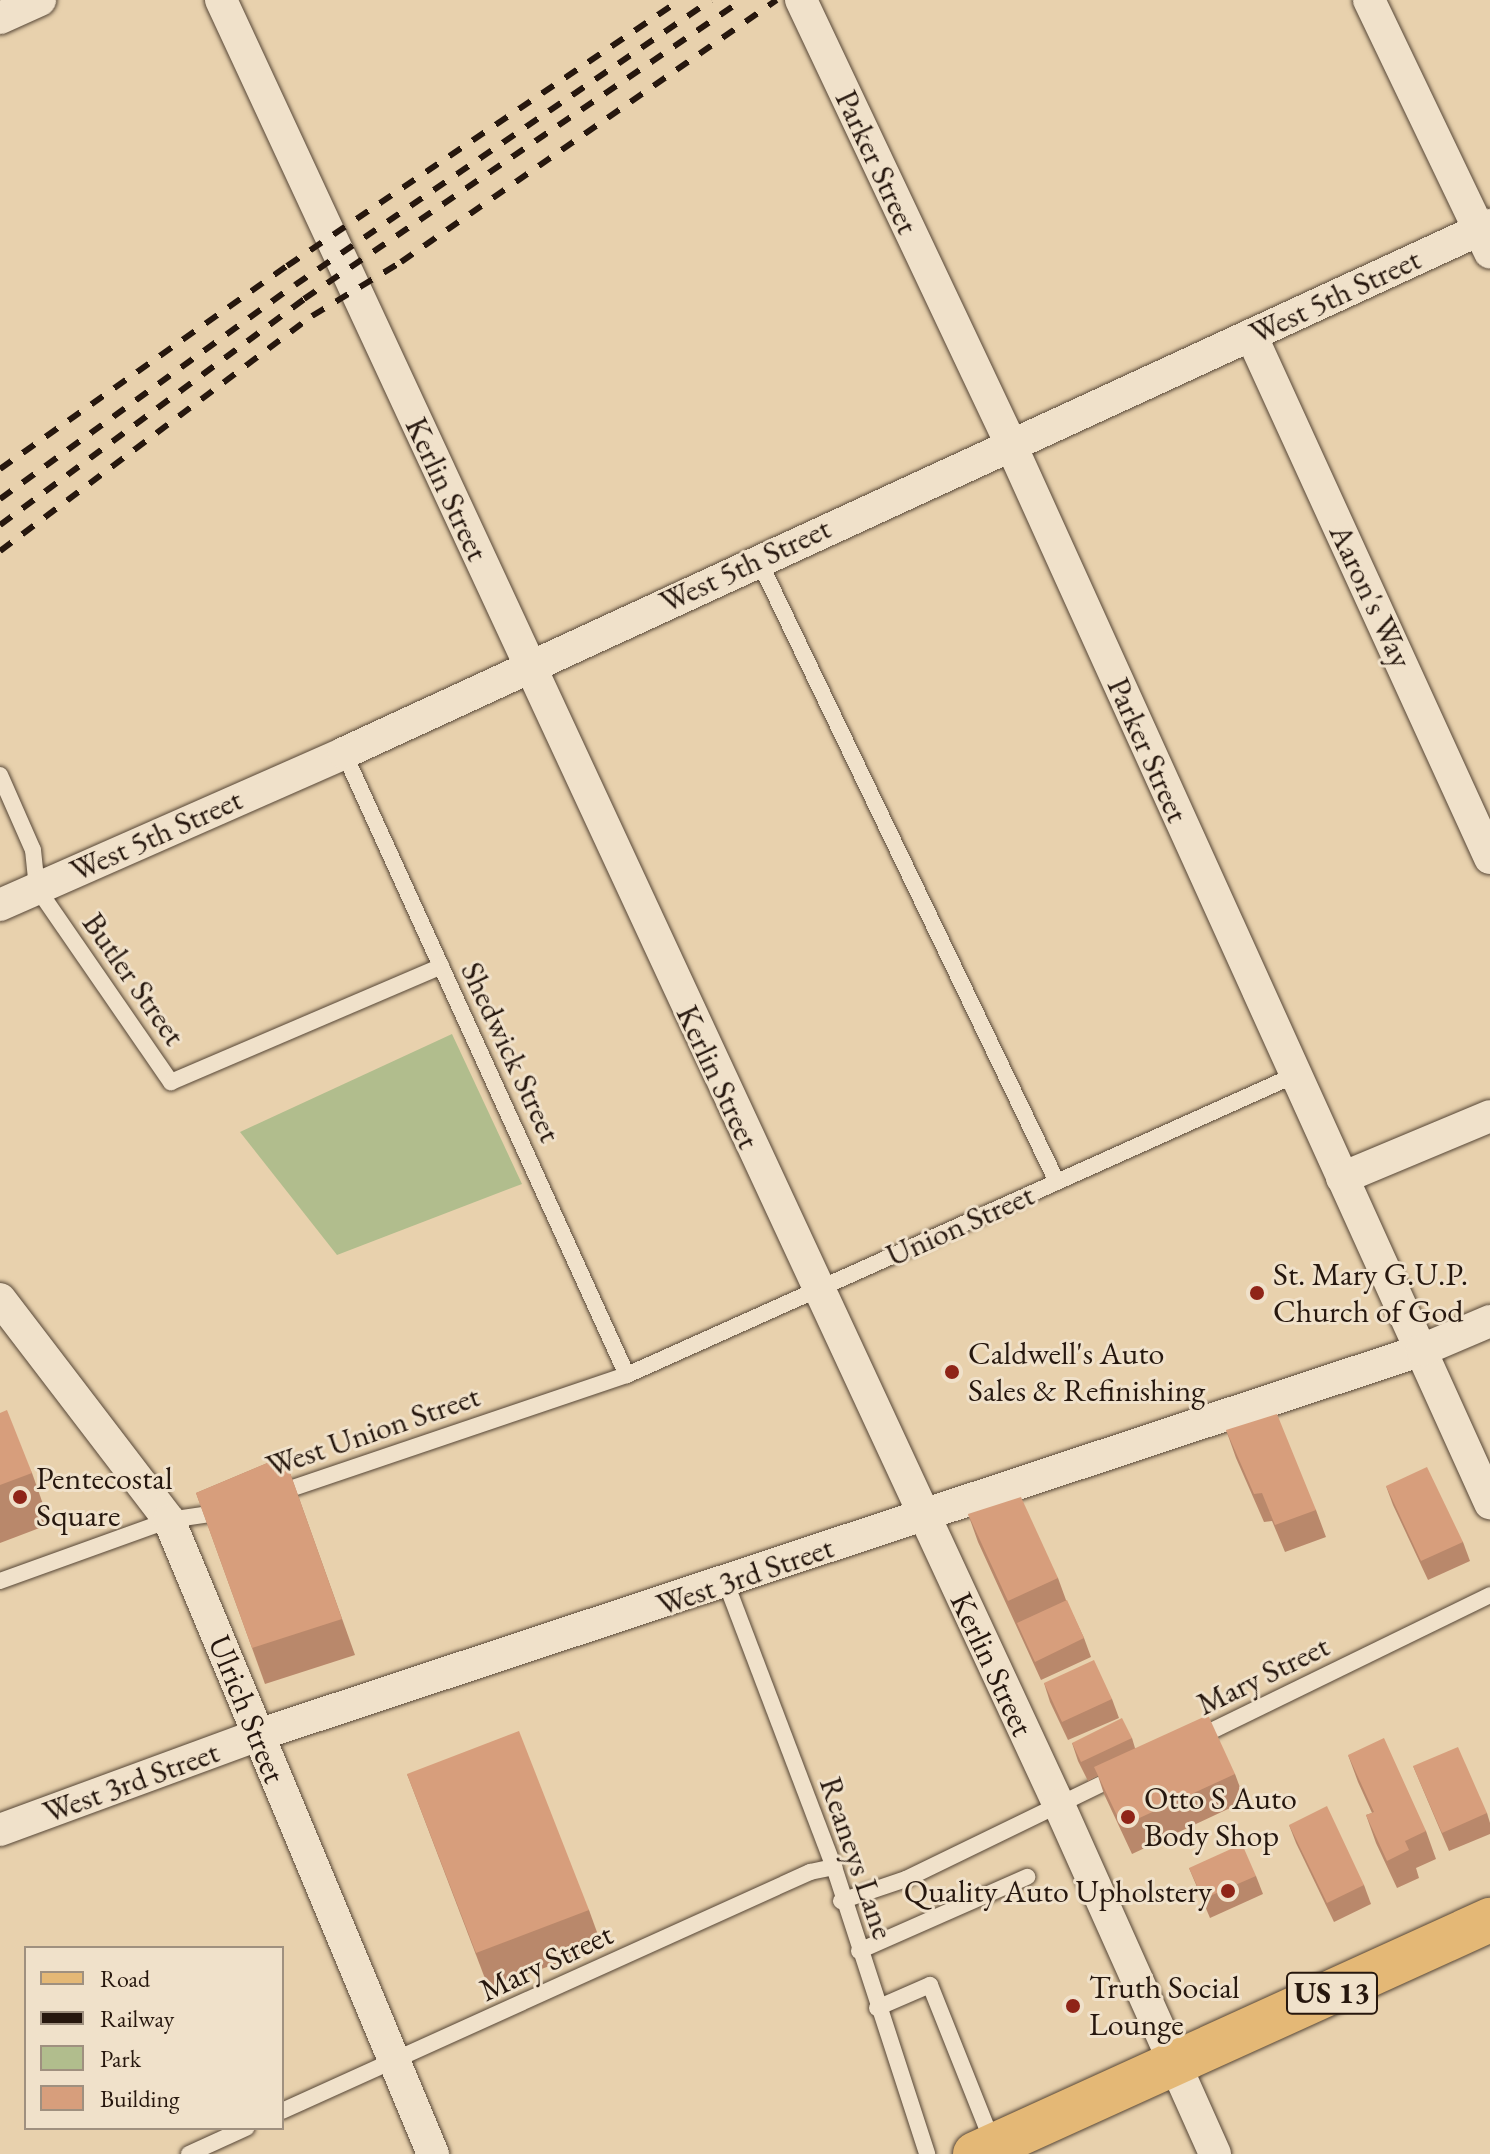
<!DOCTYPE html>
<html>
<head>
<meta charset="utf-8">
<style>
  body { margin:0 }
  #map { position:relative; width:1490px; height:2154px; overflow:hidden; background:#e8d1ad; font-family:"EB Garamond",serif }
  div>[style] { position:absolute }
  .green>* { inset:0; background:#b1bd8d }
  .roads { filter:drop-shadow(0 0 2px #564636) drop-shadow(0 0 2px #564636) }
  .lane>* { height:16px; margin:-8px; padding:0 8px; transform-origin:8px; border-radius:8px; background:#f0e1ca }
  .street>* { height:32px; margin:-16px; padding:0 16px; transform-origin:16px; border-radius:16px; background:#f0e1ca }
  .primary>* { height:44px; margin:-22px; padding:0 22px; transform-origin:22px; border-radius:22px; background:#e4b876 }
  .rail>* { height:6px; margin-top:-3px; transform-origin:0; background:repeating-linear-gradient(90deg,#26170e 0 14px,transparent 0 28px) }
  .wall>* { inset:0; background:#b9886b }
  .building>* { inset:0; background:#d79e7c }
  .dots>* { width:22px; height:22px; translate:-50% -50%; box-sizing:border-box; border:4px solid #f0e1ca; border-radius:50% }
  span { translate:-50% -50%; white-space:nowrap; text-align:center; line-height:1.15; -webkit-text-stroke:6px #f0e1ca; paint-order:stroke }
  .shield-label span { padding:2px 6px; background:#f0e1ca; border:2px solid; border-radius:6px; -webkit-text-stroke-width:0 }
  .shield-label { font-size:30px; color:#26170e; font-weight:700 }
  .street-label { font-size:32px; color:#26170e }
  .poi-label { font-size:32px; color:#26170e }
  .left { translate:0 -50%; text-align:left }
  .right { translate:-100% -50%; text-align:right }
  .legend { position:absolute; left:24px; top:1946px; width:260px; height:184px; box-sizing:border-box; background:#f0e1ca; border:2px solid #9f907f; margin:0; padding:10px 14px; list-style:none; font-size:24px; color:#26170e }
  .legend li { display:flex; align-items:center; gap:16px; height:40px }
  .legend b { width:40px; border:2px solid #9f907f }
</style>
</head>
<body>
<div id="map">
  <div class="green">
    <i style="clip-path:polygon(452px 1034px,522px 1184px,337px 1255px,240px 1132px)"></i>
  </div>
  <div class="roads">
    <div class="lane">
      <i style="left:758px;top:559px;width:691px;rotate:64.36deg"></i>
      <i style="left:344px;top:753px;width:683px;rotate:65.54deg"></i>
      <i style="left:0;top:775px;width:82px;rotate:66.3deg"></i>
      <i style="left:33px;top:850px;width:38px;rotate:84deg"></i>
      <i style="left:37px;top:888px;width:236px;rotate:55.4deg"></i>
      <i style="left:171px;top:1082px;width:294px;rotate:-23.2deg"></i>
      <i style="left:275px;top:1494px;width:372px;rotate:-18.7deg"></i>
      <i style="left:627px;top:1375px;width:730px;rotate:-24.18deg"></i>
      <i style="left:0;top:1581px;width:180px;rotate:-19.8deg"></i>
      <i style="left:169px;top:1520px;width:55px;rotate:-8.4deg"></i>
      <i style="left:726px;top:1583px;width:304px;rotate:69.2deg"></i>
      <i style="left:834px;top:1867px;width:302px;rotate:72deg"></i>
      <i style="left:1197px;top:1738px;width:326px;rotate:-26deg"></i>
      <i style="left:841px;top:1901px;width:69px;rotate:-18.7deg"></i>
      <i style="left:906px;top:1879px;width:236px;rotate:-25.9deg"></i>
      <i style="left:859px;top:1951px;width:184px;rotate:-23.8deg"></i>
      <i style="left:877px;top:2008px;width:58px;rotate:-23.5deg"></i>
      <i style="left:930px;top:1985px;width:173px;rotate:68.3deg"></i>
      <i style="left:282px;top:2111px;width:580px;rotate:-24.35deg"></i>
      <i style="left:810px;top:1872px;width:25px;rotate:-12deg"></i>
      <i style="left:189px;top:2154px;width:63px;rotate:-24.5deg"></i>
    </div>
    <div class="street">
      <i style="left:221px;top:0;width:1990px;rotate:65.1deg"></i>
      <i style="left:1059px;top:1805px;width:382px;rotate:65.9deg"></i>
      <i style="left:801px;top:0;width:490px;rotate:64.7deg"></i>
      <i style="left:1010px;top:443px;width:1164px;rotate:65.64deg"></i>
      <i style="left:1369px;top:0;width:280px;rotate:64.4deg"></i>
      <i style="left:0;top:18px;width:44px;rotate:-24.2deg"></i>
      <i style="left:1251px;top:335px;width:575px;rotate:65.44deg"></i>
      <i style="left:0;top:905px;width:376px;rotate:-23.8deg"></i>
      <i style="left:344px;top:753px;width:1262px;rotate:-24.74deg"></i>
      <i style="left:1342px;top:1178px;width:160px;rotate:-22.7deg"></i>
      <i style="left:0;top:1299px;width:278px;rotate:52.6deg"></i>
      <i style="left:169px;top:1520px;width:687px;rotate:67.39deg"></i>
      <i style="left:0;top:1830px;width:275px;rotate:-20.2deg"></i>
      <i style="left:258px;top:1735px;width:1226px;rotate:-18.3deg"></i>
      <i style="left:1422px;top:1350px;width:74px;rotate:-23.1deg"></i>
    </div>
    <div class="primary">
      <i style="left:975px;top:2154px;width:566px;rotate:-24.44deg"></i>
    </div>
  </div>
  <div class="rail">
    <i style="left:0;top:469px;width:352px;rotate:-35.3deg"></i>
    <i style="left:287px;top:266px;width:475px;rotate:-34.1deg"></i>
    <i style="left:0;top:499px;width:364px;rotate:-36deg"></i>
    <i style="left:295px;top:285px;width:504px;rotate:-34.41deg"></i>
    <i style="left:0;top:525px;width:379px;rotate:-36.6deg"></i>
    <i style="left:304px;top:299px;width:530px;rotate:-34.32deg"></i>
    <i style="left:0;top:551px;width:391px;rotate:-37deg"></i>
    <i style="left:312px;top:316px;width:104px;rotate:-31.2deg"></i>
    <i style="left:401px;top:262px;width:458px;rotate:-34.9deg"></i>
  </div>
  <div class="wall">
    <i style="clip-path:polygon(0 1413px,32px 1473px,50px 1524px,0 1543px)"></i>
    <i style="clip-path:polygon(1226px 1430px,1316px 1510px,1326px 1537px,1285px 1552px,1272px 1521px,1264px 1522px,1236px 1458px)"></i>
    <i style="clip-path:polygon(284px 1456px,355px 1655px,265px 1684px,196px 1493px)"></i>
    <i style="clip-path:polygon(1386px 1486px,1463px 1542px,1470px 1561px,1428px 1580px,1393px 1505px)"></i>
    <i style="clip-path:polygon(968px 1514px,1058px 1578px,1066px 1600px,1084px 1638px,1091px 1657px,1041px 1680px,978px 1542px)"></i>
    <i style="clip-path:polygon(1044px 1683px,1112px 1699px,1119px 1718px,1068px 1740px,1050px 1702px)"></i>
    <i style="clip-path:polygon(1132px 1738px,1135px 1748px,1235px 1774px,1245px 1801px,1132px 1854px,1104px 1794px,1098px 1776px,1088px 1781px,1078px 1761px,1072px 1743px)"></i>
    <i style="clip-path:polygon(1348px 1755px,1426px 1831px,1436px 1859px,1416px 1868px,1419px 1878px,1397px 1888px,1376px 1843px,1366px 1815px,1372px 1813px,1358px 1782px)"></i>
    <i style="clip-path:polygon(1413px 1766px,1487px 1813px,1490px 1823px,1490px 1834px,1449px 1851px)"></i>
    <i style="clip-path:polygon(407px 1774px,589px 1910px,602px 1946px,489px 1989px)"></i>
    <i style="clip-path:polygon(1289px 1825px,1364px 1885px,1371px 1904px,1334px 1922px,1296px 1843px)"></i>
    <i style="clip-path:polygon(1189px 1868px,1256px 1876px,1263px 1894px,1210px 1918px)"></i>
  </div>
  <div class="building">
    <i style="clip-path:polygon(7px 1410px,32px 1473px,0 1485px,0 1413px)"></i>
    <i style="clip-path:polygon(1277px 1414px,1316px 1510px,1275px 1525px,1262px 1493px,1254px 1494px,1226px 1430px)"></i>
    <i style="clip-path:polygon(284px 1456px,342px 1619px,252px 1648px,196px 1493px)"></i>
    <i style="clip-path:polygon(1427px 1467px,1463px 1542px,1421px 1561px,1386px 1486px)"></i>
    <i style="clip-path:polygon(1021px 1497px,1058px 1578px,1008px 1601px,968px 1514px)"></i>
    <i style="clip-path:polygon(1067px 1600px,1084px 1638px,1035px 1662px,1017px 1623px)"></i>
    <i style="clip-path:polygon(1094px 1660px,1112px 1699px,1062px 1722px,1044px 1683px)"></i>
    <i style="clip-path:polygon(1208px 1715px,1235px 1774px,1122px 1826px,1094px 1767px)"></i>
    <i style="clip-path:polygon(1122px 1718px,1132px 1738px,1081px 1762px,1072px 1743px)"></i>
    <i style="clip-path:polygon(519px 1731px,589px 1910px,476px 1953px,407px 1774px)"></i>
    <i style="clip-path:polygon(1384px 1738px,1426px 1831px,1405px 1841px,1409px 1850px,1387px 1861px,1366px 1815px,1374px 1812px,1348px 1755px)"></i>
    <i style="clip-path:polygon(1458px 1747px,1487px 1813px,1442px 1833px,1413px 1766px)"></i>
    <i style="clip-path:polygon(1327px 1806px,1364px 1885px,1327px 1903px,1289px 1825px)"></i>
    <i style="clip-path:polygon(1242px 1844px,1256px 1876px,1203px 1899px,1189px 1868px)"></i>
  </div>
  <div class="dots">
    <i style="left:1257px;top:1293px;background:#8f2418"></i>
    <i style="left:952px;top:1372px;background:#8f2418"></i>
    <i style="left:20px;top:1497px;background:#8f2418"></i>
    <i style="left:1128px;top:1817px;background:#8f2418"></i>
    <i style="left:1228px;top:1891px;background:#8f2418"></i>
    <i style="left:1073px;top:2006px;background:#8f2418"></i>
  </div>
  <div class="shield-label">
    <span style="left:1332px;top:1993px">US 13</span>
  </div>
  <div class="street-label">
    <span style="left:877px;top:162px;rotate:65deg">Parker Street</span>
    <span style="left:1335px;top:296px;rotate:-25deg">West 5th Street</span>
    <span style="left:447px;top:489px;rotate:65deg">Kerlin Street</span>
    <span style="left:745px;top:565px;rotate:-25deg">West 5th Street</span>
    <span style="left:1371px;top:596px;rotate:65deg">Aaron's Way</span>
    <span style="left:1148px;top:750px;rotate:66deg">Parker Street</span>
    <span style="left:156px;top:835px;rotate:-24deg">West 5th Street</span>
    <span style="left:134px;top:979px;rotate:55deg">Butler Street</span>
    <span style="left:511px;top:1052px;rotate:65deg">Shedwick Street</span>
    <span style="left:718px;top:1077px;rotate:65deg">Kerlin Street</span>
    <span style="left:960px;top:1225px;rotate:-24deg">Union Street</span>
    <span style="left:373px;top:1431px;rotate:-19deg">West Union Street</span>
    <span style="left:745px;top:1576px;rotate:-19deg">West 3rd Street</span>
    <span style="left:992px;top:1664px;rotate:65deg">Kerlin Street</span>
    <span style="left:1263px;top:1675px;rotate:-26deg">Mary Street</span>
    <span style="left:247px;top:1709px;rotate:68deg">Ulrich Street</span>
    <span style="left:131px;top:1782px;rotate:-20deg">West 3rd Street</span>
    <span style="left:857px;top:1858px;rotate:71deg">Reaneys Lane</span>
    <span style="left:546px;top:1962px;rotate:-25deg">Mary Street</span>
  </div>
  <div class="poi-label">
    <span class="left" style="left:1273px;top:1293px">St. Mary G.U.P.<br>Church of God</span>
    <span class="left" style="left:968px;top:1372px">Caldwell's Auto<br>Sales &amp; Refinishing</span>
    <span class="left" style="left:36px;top:1497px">Pentecostal<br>Square</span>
    <span class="left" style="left:1144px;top:1817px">Otto S Auto<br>Body Shop</span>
    <span class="right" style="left:1212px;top:1891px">Quality Auto Upholstery</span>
    <span class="left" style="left:1089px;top:2006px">Truth Social<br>Lounge</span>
  </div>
  <ul class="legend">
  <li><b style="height:10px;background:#e4b876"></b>Road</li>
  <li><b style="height:10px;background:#26170e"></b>Railway</li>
  <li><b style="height:22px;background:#b1bd8d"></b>Park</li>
  <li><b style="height:22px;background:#d79e7c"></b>Building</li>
  </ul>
</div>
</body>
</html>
